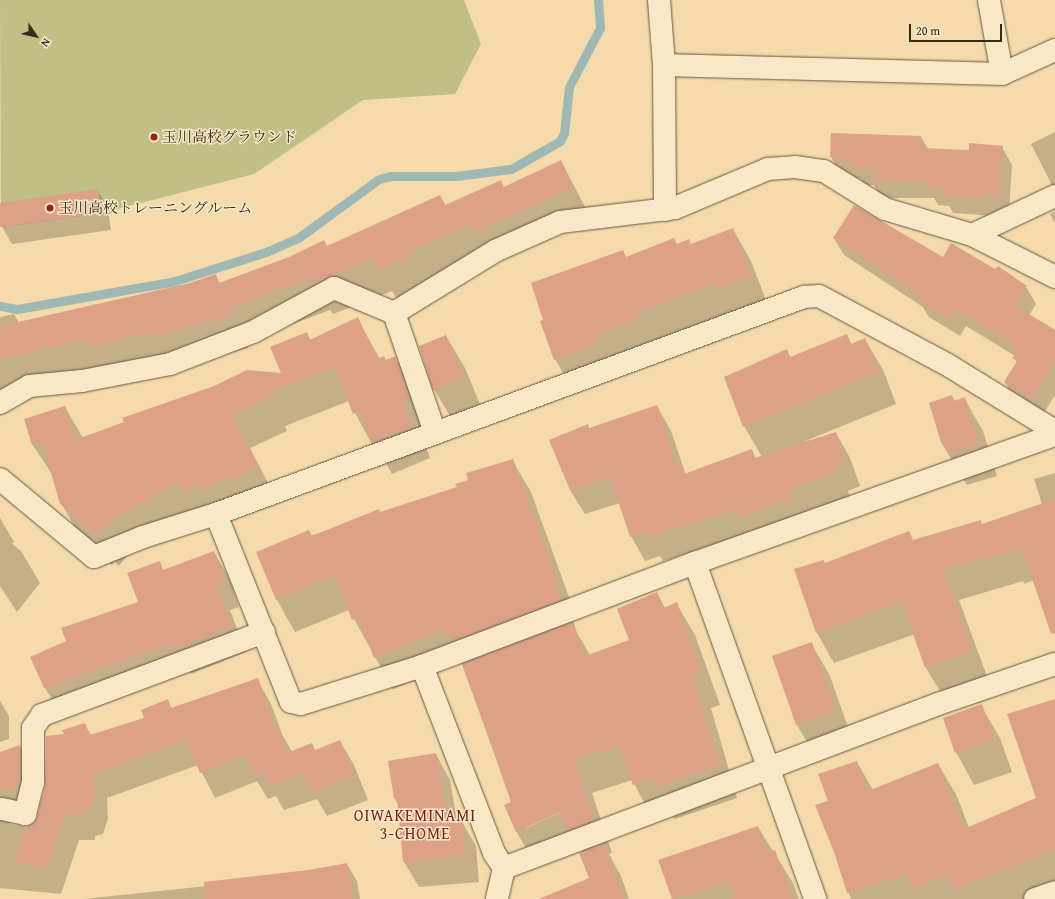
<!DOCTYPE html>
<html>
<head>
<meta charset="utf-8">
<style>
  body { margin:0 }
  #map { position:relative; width:1055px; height:899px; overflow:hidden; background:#f5dbab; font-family:"Gentium Book Plus","Noto Serif JP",serif }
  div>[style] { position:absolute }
  .green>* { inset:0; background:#bfbf86 }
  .shadow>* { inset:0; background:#0003 }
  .stream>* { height:9px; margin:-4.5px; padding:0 4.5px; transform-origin:4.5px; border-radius:4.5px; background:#a0b8b4 }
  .building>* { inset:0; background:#dda188 }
  .roads { filter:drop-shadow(0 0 1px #665740) drop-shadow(0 0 1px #665740) }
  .street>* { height:22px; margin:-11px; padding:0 11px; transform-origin:11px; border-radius:11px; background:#f8e8c8 }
  .dots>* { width:11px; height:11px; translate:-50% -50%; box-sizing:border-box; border:2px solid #f8e8c8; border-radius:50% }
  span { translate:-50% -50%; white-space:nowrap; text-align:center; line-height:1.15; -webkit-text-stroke:3px #f8e8c8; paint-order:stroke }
  .poi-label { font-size:15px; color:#372b1c }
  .left { translate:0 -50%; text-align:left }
  .neighbourhood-label { font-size:16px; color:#7a1f14; letter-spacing:1px }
  .north { position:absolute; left:16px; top:16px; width:40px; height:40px; -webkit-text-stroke:3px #f8e8c8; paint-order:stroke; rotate:124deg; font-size:11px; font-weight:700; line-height:16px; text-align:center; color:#372b1c }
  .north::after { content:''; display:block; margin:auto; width:14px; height:18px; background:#372b1c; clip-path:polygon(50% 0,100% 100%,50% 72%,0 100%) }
  .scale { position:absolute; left:909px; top:24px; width:93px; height:18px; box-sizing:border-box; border:2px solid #372b1c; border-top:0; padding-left:5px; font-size:12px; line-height:14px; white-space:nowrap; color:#372b1c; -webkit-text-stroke:3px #f8e8c8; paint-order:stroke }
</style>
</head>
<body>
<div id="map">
  <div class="green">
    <i style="clip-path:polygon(0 0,464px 0,481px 44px,455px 94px,363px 100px,254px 174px,102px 213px,1px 227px)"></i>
  </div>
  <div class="shadow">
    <i style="clip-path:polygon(1055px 132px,1055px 191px,1031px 144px)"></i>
    <i style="clip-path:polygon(921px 137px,928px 149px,970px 151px,1002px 147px,1012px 165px,1009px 212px,996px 216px,953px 213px,949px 206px,938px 205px,934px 198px,881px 198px,874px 185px,865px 185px,861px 179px,841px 174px,831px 157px)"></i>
    <i style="clip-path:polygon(561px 161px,592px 220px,492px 264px,398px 301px,392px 291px,333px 314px,330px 310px,245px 342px,248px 348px,173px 369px,4px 395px,0 389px,0 317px,14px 314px,19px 323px,190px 284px,215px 275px,220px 284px,327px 247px,440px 196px,446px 206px,504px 188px)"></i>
    <i style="clip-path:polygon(98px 191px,108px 208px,111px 230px,12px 244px,2px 227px,0 204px)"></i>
    <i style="clip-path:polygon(1055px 211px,1055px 223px,1050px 214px)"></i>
    <i style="clip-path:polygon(733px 229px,751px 261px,769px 308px,574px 392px,555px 359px,626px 258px,677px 245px,691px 245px)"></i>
    <i style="clip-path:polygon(834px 238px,943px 258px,1026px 287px,1036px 304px,1029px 315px,1055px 331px,1055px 395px,1042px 416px,1015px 400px,1005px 382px,1017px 364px,1015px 356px,966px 326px,960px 336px,929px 317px,923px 307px,844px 255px)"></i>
    <i style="clip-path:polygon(357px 318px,380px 359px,386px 361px,395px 357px,414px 389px,428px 432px,421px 435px,430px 458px,392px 474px,375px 444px,372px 445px,349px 401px,285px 426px,287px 431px,250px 448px,276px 498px,132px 550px,119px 566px,115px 562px,112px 565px,80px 536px,61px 503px,53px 476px,33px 445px,65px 407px,83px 438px,282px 374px,306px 333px,310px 340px)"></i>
    <i style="clip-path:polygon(847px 335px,852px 345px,865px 339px,884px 372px,896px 404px,803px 442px,836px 433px,850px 458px,860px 486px,848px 491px,850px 497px,802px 513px,805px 523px,752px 533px,663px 561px,660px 556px,645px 561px,631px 536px,620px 503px,585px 514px,570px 490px,590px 429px,657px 406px,671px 431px,686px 475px,752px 451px,756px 459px,762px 457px,744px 426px,787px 351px,791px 358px)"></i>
    <i style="clip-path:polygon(446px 336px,465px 368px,482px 409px,453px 421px,434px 389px)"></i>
    <i style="clip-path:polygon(952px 397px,955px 401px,964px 398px,983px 431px,997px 476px,967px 485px,941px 442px,930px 404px)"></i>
    <i style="clip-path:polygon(evenodd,512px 460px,531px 492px,575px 614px,572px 616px,577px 633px,590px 655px,631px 640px,657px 593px,665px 608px,676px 603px,695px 635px,720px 705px,711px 708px,737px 798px,675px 819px,670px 811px,652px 817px,632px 780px,592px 793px,612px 853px,609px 854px,621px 876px,629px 899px,541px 899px,590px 878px,583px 853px,579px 844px,535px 864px,516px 831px,512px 802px,461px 662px,393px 689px,349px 610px,295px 632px,277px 600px,257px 553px,458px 488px,512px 460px,566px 809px,566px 810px,526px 828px,526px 826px,566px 809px)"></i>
    <i style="clip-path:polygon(1055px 473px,1055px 634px,1047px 620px,1034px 580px,1024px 584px,1023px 581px,959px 600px,989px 682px,944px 698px,926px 668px,915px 634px,834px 663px,817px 633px,796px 570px,825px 564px,909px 533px,913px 541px,982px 525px,1042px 504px,1034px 479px)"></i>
    <i style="clip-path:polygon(0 518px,14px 542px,12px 544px,21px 551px,40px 583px,17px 612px,0 586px)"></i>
    <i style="clip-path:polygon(214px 552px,229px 578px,239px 607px,230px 610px,246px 652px,191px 674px,188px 669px,60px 713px,45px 688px,67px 642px,139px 603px,159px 562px,164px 571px)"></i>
    <i style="clip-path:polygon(811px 643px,830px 676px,854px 744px,816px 757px,797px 725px,773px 657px)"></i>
    <i style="clip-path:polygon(257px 679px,271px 704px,282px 734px,292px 752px,312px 744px,315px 751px,340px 741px,354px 765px,368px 800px,327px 816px,317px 799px,284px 810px,276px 796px,268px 799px,257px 781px,215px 798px,198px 765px,107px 798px,108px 819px,103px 834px,95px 836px,95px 840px,79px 840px,61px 894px,0 888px,0 753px,20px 746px,34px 770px,12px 822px,9px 824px,29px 827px,38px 818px,65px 735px,84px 724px,91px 735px,145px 718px,168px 701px,172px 709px)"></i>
    <i style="clip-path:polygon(0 701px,9px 716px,9px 739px,0 742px)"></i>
    <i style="clip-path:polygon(981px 706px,1000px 738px,1012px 772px,974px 785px,956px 752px)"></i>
    <i style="clip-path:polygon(1055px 707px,1055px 890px,1031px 899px,851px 899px,835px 852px,829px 801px,857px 762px,873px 790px,938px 764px,957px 796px,969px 828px,1037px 798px)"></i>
    <i style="clip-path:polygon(436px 754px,450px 780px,457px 820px,461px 820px,476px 846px,479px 882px,419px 887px,404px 862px,399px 805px,395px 799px)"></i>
    <i style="clip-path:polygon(758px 827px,793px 883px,799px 899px,673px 899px,660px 861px)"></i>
    <i style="clip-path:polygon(347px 864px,357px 881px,360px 899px,84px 899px,207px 886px)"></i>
  </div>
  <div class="stream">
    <i style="left:0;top:306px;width:17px;rotate:10deg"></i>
    <i style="left:17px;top:309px;width:160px;rotate:-10deg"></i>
    <i style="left:175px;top:281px;width:96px;rotate:-17.7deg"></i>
    <i style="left:266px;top:252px;width:35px;rotate:-24deg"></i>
    <i style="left:298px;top:238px;width:100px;rotate:-36.1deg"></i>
    <i style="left:379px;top:179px;width:12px;rotate:-14deg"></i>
    <i style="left:391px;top:176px;width:65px"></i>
    <i style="left:456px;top:176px;width:55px;rotate:-7.3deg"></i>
    <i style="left:511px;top:169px;width:56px;rotate:-29.7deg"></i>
    <i style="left:560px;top:141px;width:9px;rotate:-63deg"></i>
    <i style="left:564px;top:133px;width:46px;rotate:-83.8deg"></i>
    <i style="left:569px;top:87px;width:67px;rotate:-62.3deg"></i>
    <i style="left:600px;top:28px;width:28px;rotate:-94deg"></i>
  </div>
  <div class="building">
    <i style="clip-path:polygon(831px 133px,921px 136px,921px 148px,969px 150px,969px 143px,1003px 146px,999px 195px,987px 194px,986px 199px,942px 196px,942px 189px,926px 188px,927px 181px,870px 181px,878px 169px,853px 168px,854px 162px,838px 161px,838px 158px,830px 157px)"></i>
    <i style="clip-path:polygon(561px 160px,574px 188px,473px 232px,469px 224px,407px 253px,408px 257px,379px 270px,374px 258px,314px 283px,311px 278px,228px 309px,230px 316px,153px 337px,152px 332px,88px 348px,86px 339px,0 359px,0 326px,190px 283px,216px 274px,219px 283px,289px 257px,324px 240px,327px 246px,440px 195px,445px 205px,501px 180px,504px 187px)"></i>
    <i style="clip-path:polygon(98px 189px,102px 213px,0 227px,0 203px)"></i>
    <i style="clip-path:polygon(854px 205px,943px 257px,951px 243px,995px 269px,998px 266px,1027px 286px,1014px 305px,1055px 330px,1055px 362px,1032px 399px,1004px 382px,1017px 361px,1012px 358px,1016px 353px,1012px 350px,1015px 345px,956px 309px,950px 319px,917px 299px,920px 295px,833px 238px)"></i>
    <i style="clip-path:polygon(733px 228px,751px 276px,718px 289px,716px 283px,646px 310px,638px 314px,639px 318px,594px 336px,597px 344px,554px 360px,540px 321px,543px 320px,531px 283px,623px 250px,626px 257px,674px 238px,677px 244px,689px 239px,691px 244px)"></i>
    <i style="clip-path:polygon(358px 317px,377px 359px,384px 356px,386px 360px,395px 356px,410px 400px,403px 403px,412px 426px,372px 442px,360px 411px,353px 414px,335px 367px,267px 394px,269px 398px,232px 415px,258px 466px,228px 481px,226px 478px,203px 490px,200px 483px,184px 492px,179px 482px,114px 518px,100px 534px,96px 530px,93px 533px,60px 504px,42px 442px,32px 445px,24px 419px,65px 406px,75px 440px,124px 422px,122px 418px,214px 386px,247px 370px,281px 373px,270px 347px,307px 332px,310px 340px)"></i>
    <i style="clip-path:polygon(847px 334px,851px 344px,865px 338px,879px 372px,743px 427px,724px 377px,787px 349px,790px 357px)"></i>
    <i style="clip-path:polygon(446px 335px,464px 376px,433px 390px,419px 346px)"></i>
    <i style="clip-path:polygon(952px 395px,954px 401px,965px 397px,979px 444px,948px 453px,944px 441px,941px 442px,929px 403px)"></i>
    <i style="clip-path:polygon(657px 405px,677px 467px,681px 466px,684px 474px,752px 449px,755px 458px,836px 432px,846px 462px,835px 466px,837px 473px,788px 489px,791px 498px,741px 517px,738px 509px,648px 537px,646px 531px,630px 537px,610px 477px,570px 490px,549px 440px,588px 424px,589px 428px)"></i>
    <i style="clip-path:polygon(513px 459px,558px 582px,554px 583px,561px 600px,454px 640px,452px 635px,445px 637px,443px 630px,374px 658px,358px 617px,352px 620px,335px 576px,276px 600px,256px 552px,309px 530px,312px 536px,379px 509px,380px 512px,457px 487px,455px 484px,468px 480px,466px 473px)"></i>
    <i style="clip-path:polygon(1055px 499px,1055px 633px,1051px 634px,1022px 549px,943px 569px,973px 651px,925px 668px,902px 602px,816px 633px,794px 569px,824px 560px,825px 563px,909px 531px,913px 540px,981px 520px,982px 524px)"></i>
    <i style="clip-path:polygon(214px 551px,225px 581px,216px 584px,232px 626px,175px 649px,173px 643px,44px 688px,30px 657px,66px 641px,61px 628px,138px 602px,127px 573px,160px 561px,163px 570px)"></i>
    <i style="clip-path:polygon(657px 592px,664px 608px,677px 602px,702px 672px,693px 676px,720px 766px,655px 787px,652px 778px,633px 785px,619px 746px,575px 760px,594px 821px,569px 830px,561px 812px,516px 832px,504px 805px,511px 802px,463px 664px,573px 623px,585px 656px,629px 640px,617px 609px)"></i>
    <i style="clip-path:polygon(812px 642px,836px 711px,796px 725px,772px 656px)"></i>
    <i style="clip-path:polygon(258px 678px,275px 728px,279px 727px,287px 753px,312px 743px,315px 750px,340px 740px,354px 775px,312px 792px,305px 774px,269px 786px,265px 771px,253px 775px,247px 755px,200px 773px,186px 740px,93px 774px,95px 794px,90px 810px,82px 812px,81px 815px,65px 815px,48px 868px,14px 863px,27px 826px,34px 823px,37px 817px,45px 786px,46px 736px,64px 734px,62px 730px,85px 723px,90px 735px,144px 718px,141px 710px,168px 699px,171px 708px)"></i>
    <i style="clip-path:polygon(1055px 699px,1055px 850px,953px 890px,948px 875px,912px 889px,907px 874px,847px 893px,834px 852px,815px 805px,828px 801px,818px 774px,857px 761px,868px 791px,938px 763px,964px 829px,1036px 798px,1007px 714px)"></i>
    <i style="clip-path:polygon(982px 704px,994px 739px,955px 753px,943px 718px)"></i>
    <i style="clip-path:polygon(20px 745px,18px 789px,0 789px,0 752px)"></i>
    <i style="clip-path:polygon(436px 753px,447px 820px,462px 819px,465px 856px,403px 862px,397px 799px,394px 799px,388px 761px)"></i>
    <i style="clip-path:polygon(758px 826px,767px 853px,775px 850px,793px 899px,734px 899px,728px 882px,672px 899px,658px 860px)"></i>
    <i style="clip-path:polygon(604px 844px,624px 899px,539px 899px,589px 878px,579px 853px)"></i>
    <i style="clip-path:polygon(347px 863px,353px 899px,205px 899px,204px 882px,309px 870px)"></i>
  </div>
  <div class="roads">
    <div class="street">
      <i style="left:659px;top:0;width:65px;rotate:85.6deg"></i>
      <i style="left:664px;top:65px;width:145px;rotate:89.6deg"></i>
      <i style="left:664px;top:65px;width:338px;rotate:1.5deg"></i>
      <i style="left:1002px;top:74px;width:75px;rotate:-100deg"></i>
      <i style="left:1002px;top:74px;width:58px;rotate:-24.4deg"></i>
      <i style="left:972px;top:235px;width:92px;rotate:-25.2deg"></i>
      <i style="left:394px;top:313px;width:119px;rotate:-31.5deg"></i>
      <i style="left:495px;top:251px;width:71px;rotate:-24deg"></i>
      <i style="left:560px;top:222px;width:116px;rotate:-6.9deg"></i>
      <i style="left:675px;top:208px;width:101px;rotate:-22.8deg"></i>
      <i style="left:768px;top:169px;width:27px;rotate:-4deg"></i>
      <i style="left:795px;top:167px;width:29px;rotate:8deg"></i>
      <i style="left:824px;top:171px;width:72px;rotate:31.9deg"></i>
      <i style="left:885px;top:209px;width:91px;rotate:16.6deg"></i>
      <i style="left:972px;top:235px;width:93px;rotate:26.8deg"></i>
      <i style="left:0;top:403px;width:34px;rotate:-30deg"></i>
      <i style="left:29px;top:386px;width:53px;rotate:-5.4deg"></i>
      <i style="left:82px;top:381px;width:90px;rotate:-10.9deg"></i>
      <i style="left:170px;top:364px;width:89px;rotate:-21.1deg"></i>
      <i style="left:253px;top:332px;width:92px;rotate:-28.5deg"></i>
      <i style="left:334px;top:288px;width:65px;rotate:22.6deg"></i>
      <i style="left:394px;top:313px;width:127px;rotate:71.1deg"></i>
      <i style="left:1055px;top:431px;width:128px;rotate:-148.4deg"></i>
      <i style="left:946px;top:364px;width:144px;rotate:-151.8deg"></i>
      <i style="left:819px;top:296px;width:15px;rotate:176deg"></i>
      <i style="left:804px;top:297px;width:627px;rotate:159.74deg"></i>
      <i style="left:216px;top:514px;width:202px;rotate:68.3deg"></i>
      <i style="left:291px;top:702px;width:10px;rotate:11deg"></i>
      <i style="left:301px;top:704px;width:127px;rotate:-17.4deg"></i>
      <i style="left:422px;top:666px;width:292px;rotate:-20.7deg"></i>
      <i style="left:695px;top:563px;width:382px;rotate:-19.6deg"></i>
      <i style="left:0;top:479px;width:122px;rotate:39.7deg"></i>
      <i style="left:94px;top:557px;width:53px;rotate:-22.2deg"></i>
      <i style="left:143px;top:537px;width:77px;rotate:-17.5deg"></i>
      <i style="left:695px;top:563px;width:357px;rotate:70.3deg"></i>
      <i style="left:422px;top:666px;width:200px;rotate:68.9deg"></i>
      <i style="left:494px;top:853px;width:18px;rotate:56deg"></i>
      <i style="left:504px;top:868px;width:32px;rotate:103deg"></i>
      <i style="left:2px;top:809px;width:24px;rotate:12deg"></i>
      <i style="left:25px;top:814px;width:32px;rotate:-76deg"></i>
      <i style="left:33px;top:783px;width:55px;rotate:-90deg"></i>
      <i style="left:33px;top:728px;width:16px;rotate:-55deg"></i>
      <i style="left:42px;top:715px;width:237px;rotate:-20.5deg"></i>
      <i style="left:504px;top:868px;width:464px;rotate:-20.7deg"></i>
      <i style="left:938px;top:704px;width:124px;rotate:-18.9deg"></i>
      <i style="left:1035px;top:899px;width:21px;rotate:-19deg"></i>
    </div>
  </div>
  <div class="dots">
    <i style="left:154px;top:137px;background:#8f2418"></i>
    <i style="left:50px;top:208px;background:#8f2418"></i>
  </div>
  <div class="poi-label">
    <span class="left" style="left:162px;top:137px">玉川高校グラウンド</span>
    <span class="left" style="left:58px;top:208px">玉川高校トレーニングルーム</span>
  </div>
  <div class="neighbourhood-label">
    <span style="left:415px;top:824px">OIWAKEMINAMI<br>3-CHOME</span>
  </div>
  <div class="north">N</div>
  <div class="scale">20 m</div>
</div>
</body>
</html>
